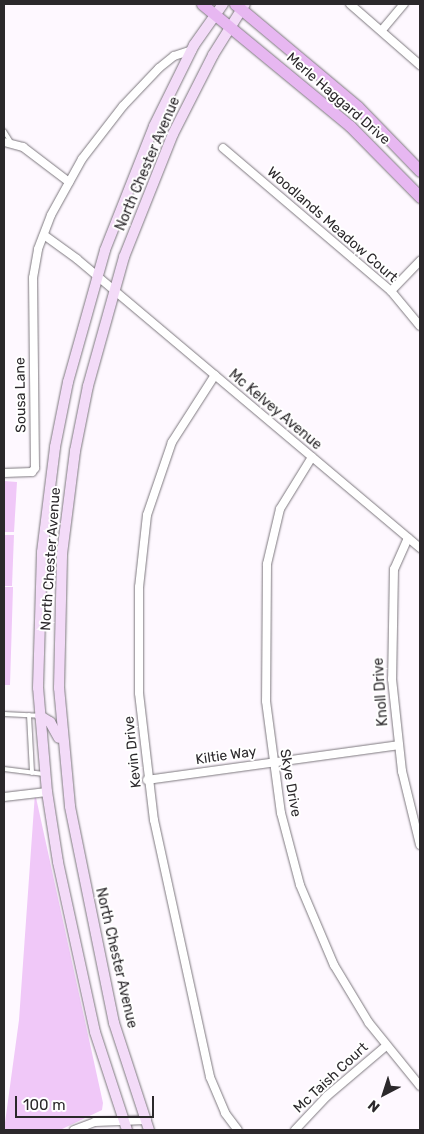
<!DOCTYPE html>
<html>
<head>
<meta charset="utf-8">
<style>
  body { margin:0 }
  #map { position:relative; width:424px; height:1134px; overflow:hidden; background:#fef8ff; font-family:Rubik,sans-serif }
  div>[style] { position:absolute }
  .green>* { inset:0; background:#f0c8f8 }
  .roads { filter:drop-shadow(0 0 1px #7d787e) drop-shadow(0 0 1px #7d787e) }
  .service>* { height:4px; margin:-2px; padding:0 2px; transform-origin:2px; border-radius:2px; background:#fff }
  .minor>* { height:8px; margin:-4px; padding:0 4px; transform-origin:4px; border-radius:4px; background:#fff }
  .secondary>* { height:10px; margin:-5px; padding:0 5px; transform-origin:5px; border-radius:5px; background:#f3dbf8 }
  .primary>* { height:11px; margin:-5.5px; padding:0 5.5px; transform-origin:5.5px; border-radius:5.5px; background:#e7b7f1 }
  span { translate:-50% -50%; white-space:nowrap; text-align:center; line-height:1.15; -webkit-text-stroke:4px #fff; paint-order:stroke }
  .street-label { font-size:14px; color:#2b282b }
  .frame { position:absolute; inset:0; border:5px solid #2b282b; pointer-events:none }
  .north { position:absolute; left:359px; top:1069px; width:50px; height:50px; -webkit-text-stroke:4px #fff; paint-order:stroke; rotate:220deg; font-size:14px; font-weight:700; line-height:20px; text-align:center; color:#2b282b }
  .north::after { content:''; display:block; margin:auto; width:18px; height:22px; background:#2b282b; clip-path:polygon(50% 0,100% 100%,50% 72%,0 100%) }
  .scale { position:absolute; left:15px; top:1096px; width:139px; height:22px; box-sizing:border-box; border:2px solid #2b282b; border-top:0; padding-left:6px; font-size:15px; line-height:18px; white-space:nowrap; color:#2b282b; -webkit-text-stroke:4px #fff; paint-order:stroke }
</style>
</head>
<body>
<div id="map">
  <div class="green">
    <i style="clip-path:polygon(4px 481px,17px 482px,14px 532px,4px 532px)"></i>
    <i style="clip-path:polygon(4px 535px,14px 535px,12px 586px,4px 586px)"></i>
    <i style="clip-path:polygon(4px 587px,13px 587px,10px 685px,4px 685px)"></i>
    <i style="clip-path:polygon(35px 793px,103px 1103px,102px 1110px,60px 1130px,4px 1130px,19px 1020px)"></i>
  </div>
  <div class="roads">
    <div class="service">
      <i style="left:4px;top:131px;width:13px;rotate:58deg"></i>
      <i style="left:4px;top:714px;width:35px;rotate:3deg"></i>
      <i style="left:29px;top:715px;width:58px;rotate:87deg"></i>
      <i style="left:4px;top:769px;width:40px;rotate:7.1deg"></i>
    </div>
    <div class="minor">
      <i style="left:350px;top:4px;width:93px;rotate:41.1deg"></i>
      <i style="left:382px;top:30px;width:34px;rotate:-50deg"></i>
      <i style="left:4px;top:142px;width:20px;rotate:15deg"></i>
      <i style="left:23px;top:147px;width:58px;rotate:37.3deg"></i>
      <i style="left:223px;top:148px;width:221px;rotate:40.4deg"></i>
      <i style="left:391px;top:291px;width:45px;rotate:50.4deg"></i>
      <i style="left:44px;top:235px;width:41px;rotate:36deg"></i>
      <i style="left:77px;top:259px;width:449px;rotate:40.1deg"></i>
      <i style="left:391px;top:291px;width:42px;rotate:-46deg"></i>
      <i style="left:215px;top:375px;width:80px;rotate:122.7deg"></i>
      <i style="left:172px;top:442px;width:77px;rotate:108.9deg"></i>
      <i style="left:147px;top:515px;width:72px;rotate:96.3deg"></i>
      <i style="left:139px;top:587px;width:106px;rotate:90deg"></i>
      <i style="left:139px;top:693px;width:128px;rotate:83.3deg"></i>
      <i style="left:154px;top:820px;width:263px;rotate:77.7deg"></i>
      <i style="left:210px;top:1077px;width:39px;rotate:67deg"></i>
      <i style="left:225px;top:1113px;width:21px;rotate:53deg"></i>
      <i style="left:312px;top:457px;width:61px;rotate:121.6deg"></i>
      <i style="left:280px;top:509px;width:57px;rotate:103.3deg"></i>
      <i style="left:267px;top:564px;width:137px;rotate:90.4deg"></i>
      <i style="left:266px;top:701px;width:113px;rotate:82.4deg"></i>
      <i style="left:281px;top:813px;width:74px;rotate:75.2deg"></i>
      <i style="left:300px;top:885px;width:87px;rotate:67deg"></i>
      <i style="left:334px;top:965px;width:68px;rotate:58.9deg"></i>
      <i style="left:369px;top:1023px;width:81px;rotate:51deg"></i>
      <i style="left:4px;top:473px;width:28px;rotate:-2deg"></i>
      <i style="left:32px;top:472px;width:5px;rotate:-53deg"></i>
      <i style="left:35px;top:468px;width:190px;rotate:-90.6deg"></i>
      <i style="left:33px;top:278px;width:29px;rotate:-80deg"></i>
      <i style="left:38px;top:249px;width:36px;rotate:-69deg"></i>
      <i style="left:51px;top:215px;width:64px;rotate:-61deg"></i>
      <i style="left:82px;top:159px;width:67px;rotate:-52.3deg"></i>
      <i style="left:123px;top:106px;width:52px;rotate:-46.5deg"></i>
      <i style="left:159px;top:68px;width:19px;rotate:-39deg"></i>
      <i style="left:174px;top:56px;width:19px;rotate:-18deg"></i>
      <i style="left:408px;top:538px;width:34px;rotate:114deg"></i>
      <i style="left:394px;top:569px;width:110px;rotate:91deg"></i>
      <i style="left:392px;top:679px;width:93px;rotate:83.8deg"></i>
      <i style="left:402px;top:771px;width:76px;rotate:76.3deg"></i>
      <i style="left:147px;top:780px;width:253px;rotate:-7.9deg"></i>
      <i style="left:4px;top:797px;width:43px;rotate:-6.6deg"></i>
      <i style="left:74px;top:1130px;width:22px;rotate:-21deg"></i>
      <i style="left:95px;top:1122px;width:52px;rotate:-2.2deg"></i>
      <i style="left:295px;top:1130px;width:47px;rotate:-46.7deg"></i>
      <i style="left:327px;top:1096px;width:77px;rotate:-40.3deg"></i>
    </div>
    <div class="secondary">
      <i style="left:40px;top:716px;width:12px;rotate:31deg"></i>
      <i style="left:50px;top:722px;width:18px;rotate:61deg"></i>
      <i style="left:127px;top:1130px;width:103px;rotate:-108.1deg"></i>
      <i style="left:95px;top:1032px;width:174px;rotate:-102.3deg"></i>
      <i style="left:58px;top:862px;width:71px;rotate:-98.9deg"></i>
      <i style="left:47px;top:792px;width:104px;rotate:-94.9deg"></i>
      <i style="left:38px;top:688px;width:136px;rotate:-88.3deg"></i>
      <i style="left:42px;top:552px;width:106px;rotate:-82.9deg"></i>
      <i style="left:55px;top:447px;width:66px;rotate:-78.7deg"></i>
      <i style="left:68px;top:382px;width:137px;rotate:-74.3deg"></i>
      <i style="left:105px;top:250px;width:133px;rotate:-68.4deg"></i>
      <i style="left:154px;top:126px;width:90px;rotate:-63.7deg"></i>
      <i style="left:194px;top:45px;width:50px;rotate:-54.7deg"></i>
      <i style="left:149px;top:1130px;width:113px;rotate:-108.1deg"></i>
      <i style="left:114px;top:1023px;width:221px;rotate:-101.5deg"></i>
      <i style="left:70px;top:806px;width:119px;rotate:-95.3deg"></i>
      <i style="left:59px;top:688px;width:134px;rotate:-88.7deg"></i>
      <i style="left:62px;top:554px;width:104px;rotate:-82.8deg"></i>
      <i style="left:75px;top:451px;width:66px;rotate:-78.7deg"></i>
      <i style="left:88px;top:386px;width:134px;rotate:-74.4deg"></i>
      <i style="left:124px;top:257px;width:132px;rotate:-68.3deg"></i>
      <i style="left:173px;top:134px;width:89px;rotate:-63.1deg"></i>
      <i style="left:213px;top:55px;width:60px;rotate:-57.9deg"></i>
    </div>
    <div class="primary">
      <i style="left:202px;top:4px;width:192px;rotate:39.5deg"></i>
      <i style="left:350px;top:126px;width:100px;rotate:45.4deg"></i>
      <i style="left:235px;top:4px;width:160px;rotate:39.9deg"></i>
      <i style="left:358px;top:107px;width:89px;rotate:45.9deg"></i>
    </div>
  </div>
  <div class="street-label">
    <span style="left:338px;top:99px;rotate:41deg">Merle Haggard Drive</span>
    <span style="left:148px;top:164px;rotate:-67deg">North Chester Avenue</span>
    <span style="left:332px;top:225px;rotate:41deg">Woodlands Meadow Court</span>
    <span style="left:21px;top:395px;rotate:-91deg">Sousa Lane</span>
    <span style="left:275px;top:410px;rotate:40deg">Mc Kelvey Avenue</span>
    <span style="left:51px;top:559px;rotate:-86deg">North Chester Avenue</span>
    <span style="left:381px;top:692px;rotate:-94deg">Knoll Drive</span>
    <span style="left:133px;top:752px;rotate:-96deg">Kevin Drive</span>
    <span style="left:226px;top:756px;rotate:-8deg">Kiltie Way</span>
    <span style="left:290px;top:783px;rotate:80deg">Skye Drive</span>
    <span style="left:116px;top:958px;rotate:77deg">North Chester Avenue</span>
    <span style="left:331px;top:1078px;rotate:-43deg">Mc Taish Court</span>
  </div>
  <div class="frame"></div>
  <div class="north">N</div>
  <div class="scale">100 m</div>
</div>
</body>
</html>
